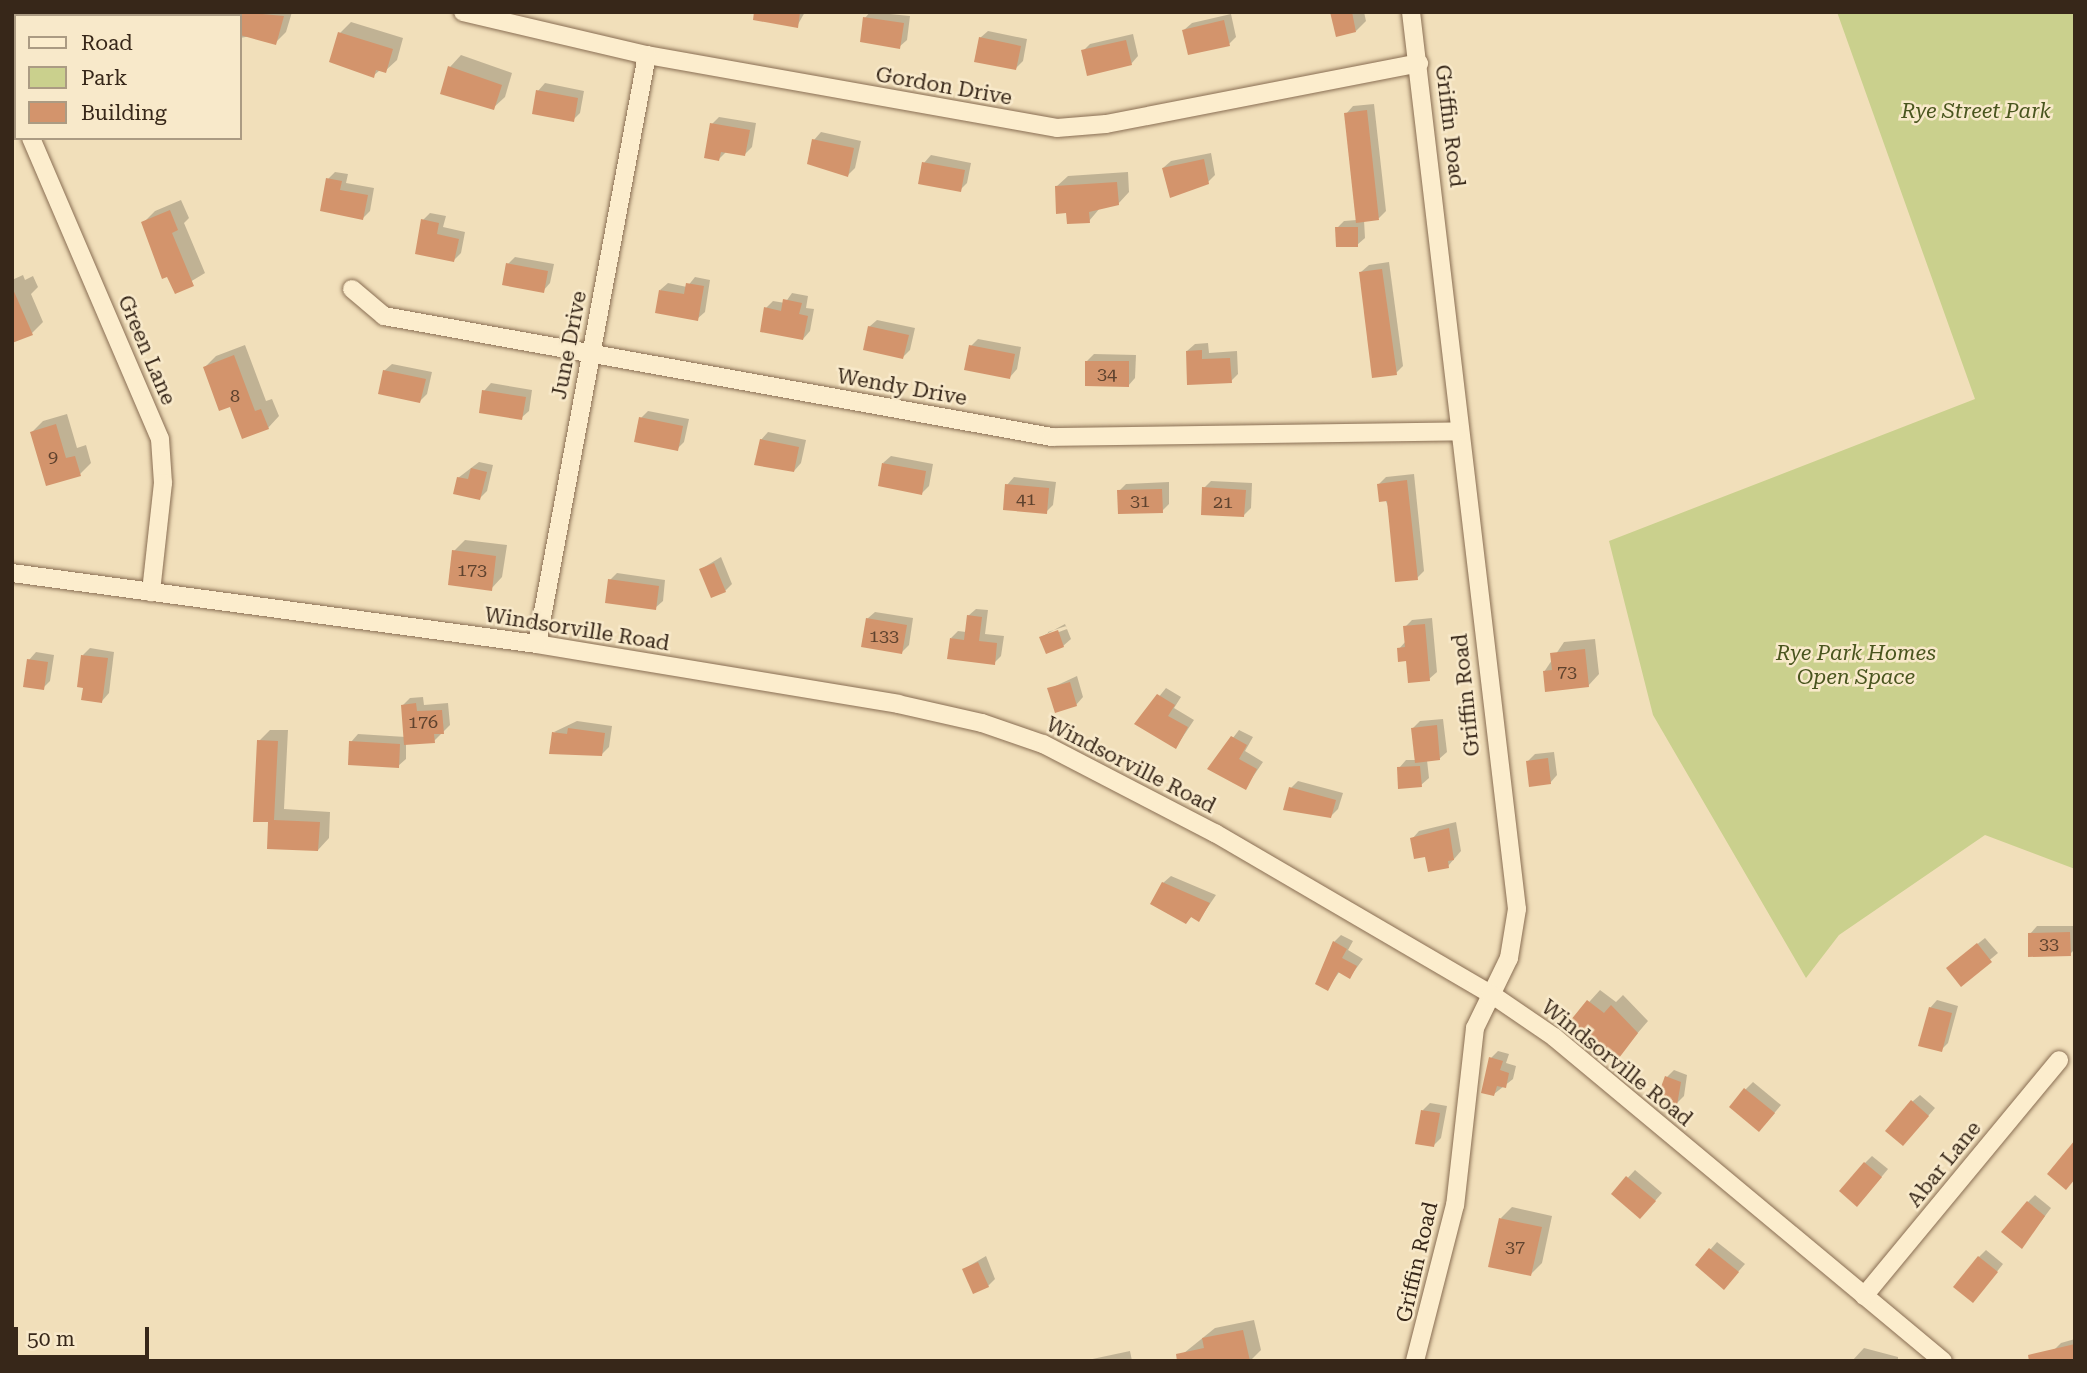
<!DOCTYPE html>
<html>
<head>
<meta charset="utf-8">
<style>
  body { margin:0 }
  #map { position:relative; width:2087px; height:1373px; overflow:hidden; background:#f1dfba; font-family:"Roboto Serif",serif }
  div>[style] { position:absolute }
  .green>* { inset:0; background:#cad08d }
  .shadow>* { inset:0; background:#0003 }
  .building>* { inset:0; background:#d3946c }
  .roads { filter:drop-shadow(0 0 2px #896e53) drop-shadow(0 0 2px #896e53) }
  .minor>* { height:18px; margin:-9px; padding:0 9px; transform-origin:9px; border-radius:9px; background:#fcedcd }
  span { translate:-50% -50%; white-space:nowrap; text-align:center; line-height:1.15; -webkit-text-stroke:5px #f8e9ca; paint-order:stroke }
  .number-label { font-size:18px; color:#5e422e }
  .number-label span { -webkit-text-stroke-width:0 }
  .street-label { font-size:21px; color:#372719 }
  .park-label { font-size:21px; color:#49551e; font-style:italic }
  .frame { position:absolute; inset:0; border:14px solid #372719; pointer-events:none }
  .legend { position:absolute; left:14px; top:14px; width:228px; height:126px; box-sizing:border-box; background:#f8e9ca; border:2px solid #ab9b83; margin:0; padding:9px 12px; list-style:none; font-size:21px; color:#372719 }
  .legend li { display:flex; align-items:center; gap:14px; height:35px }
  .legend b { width:35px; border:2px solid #ab9b83 }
  .scale { position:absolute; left:14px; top:1327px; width:135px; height:32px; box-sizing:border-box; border:4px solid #372719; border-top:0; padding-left:9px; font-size:21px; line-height:24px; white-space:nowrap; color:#372719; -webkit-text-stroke:5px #f8e9ca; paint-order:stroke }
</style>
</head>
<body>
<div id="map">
  <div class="green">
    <i style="clip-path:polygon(1837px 12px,2075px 12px,2075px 869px,1985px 835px,1839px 935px,1806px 978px,1653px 715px,1609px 541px,1975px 399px)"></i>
  </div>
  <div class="shadow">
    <i style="clip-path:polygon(241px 12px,292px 12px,286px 32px,275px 43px,251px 36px,240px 38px)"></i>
    <i style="clip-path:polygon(759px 12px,805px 12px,797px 26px)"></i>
    <i style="clip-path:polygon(870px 12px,910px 16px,907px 40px,899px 47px,865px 18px)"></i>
    <i style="clip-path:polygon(1332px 12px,1364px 12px,1366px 21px,1356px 31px)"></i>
    <i style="clip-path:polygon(1231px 14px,1236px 37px,1229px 44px,1184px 30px,1192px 23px)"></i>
    <i style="clip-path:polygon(351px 22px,403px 38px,397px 60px,385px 71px,380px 70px,373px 76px,340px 33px)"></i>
    <i style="clip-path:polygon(988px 31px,1027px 39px,1023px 61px,1015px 69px,980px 38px)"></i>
    <i style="clip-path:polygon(1133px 34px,1138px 56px,1131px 64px,1083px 51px,1090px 44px)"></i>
    <i style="clip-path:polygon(461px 55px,512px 73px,505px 97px,493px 108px,442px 93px,450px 67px)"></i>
    <i style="clip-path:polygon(545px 83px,584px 91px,580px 113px,573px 120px,538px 91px)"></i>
    <i style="clip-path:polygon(1374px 104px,1386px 211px,1379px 218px,1364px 220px,1365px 238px,1357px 245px,1337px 228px,1344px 221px,1357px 220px,1346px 114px,1353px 106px)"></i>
    <i style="clip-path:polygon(719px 117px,756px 123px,752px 147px,745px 154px,727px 151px,719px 159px,712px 124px)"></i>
    <i style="clip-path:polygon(821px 132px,861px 141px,855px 168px,848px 175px,814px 140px)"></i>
    <i style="clip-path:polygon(1211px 153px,1215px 175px,1208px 182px,1163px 168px,1171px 161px)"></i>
    <i style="clip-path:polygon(931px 155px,971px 163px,967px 183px,960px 190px,924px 163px)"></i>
    <i style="clip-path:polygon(335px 172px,348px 174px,346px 183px,374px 188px,370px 211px,363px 218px,328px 179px)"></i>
    <i style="clip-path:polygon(1128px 172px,1129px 192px,1118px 204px,1100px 208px,1089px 221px,1067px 212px,1056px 187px,1068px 176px)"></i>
    <i style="clip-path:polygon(181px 200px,189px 218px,184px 223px,205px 273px,175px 291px,143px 223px,155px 211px)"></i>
    <i style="clip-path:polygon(430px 213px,446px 216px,443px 227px,465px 232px,461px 253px,454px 260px,423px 220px)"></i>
    <i style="clip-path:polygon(515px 257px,554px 264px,550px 283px,543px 291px,508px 264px)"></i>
    <i style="clip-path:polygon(1389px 262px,1403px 366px,1396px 373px,1361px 272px,1369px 265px)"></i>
    <i style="clip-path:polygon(23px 275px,25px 280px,33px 276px,38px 287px,31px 294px,43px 322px,32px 333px,12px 341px,12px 280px)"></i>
    <i style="clip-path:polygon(695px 277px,710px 280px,705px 312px,697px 319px,660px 290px,668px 283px,687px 287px)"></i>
    <i style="clip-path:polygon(792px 293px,808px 296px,806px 308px,814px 309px,810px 331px,803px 339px,766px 308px,773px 301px,785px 303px)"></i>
    <i style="clip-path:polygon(877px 320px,915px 328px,910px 350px,903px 357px,869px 327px)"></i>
    <i style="clip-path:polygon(978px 339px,1021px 347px,1017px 369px,1010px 377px,971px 346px)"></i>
    <i style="clip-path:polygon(1208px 343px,1209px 353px,1237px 351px,1238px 374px,1231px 381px,1187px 351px,1195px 344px)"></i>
    <i style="clip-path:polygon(245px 345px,266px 401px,272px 399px,279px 416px,268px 428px,231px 405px,205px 367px,216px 356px)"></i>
    <i style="clip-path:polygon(1094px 354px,1136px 355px,1135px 378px,1128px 386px,1087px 361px)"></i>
    <i style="clip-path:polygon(392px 364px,432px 372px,427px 394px,420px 401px,384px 371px)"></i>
    <i style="clip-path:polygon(491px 383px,532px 390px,529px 411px,521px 418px,484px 391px)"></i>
    <i style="clip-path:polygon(648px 411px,689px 419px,684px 442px,677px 449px,641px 418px)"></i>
    <i style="clip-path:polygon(67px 414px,77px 448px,86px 445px,91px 463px,80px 474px,32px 432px,43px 421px)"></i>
    <i style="clip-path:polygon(768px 432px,806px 440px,801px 463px,794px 471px,761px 440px)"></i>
    <i style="clip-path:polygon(891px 456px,933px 464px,929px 486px,922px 493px,883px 463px)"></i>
    <i style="clip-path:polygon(479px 462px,493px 465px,487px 491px,480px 498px,458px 478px)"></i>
    <i style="clip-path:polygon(1414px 474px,1424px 571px,1417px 578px,1379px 484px,1386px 477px)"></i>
    <i style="clip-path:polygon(1014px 477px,1056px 482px,1053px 505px,1046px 512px,1007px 485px)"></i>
    <i style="clip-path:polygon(1211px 481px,1252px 483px,1251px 508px,1244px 515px,1204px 488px)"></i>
    <i style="clip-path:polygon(1169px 482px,1169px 504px,1162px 511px,1119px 491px,1126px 484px)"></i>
    <i style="clip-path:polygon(465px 540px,507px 545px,502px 577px,491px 589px,454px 551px)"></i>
    <i style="clip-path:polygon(721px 557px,732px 584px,725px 591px,701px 569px)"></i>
    <i style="clip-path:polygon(617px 573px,665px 580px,663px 601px,655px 608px,610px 580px)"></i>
    <i style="clip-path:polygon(976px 609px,988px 610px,985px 634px,1004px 636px,1001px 656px,994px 663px,951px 638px,958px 631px,966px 632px,968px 616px)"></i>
    <i style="clip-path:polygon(875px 612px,913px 618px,909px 645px,902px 652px,867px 619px)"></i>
    <i style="clip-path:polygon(1432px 618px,1437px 672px,1429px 679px,1399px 649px,1406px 641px,1405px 627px,1412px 620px)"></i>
    <i style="clip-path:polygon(evenodd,1065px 624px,1071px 639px,1063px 646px,1041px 637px,1065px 624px,1066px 626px,1067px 629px,1048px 636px,1048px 632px,1066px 626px)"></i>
    <i style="clip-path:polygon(1595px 639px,1599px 674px,1588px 686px,1544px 672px,1564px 642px)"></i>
    <i style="clip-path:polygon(90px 648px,114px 652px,109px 693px,102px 701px,83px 655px)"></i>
    <i style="clip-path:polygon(36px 652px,54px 655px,50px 681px,43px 688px,29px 660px)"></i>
    <i style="clip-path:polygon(1077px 676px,1083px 697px,1076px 705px,1049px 689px)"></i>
    <i style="clip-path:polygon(1166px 688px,1181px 697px,1174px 708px,1194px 720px,1176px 747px,1137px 724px)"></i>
    <i style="clip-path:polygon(423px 697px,424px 705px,448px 703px,450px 725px,434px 741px,406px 743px,406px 759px,398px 766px,351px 742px,358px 734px,406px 737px,403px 705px,410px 698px)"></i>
    <i style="clip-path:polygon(1443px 719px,1447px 752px,1439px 759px,1427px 760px,1429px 778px,1421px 785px,1399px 768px,1406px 760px,1416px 760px,1413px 728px,1420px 721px)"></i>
    <i style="clip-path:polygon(577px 721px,612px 726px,609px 747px,601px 755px,554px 732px)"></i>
    <i style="clip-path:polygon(270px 730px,288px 730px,284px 809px,330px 812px,329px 838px,318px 850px,270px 821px,259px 741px)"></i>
    <i style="clip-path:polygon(1239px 730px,1253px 737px,1245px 751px,1263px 762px,1245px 788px,1210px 768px)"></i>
    <i style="clip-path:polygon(1554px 752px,1557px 775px,1550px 783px,1528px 761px,1535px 754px)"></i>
    <i style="clip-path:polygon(1298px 781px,1343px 793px,1338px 809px,1331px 816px,1291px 788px)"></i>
    <i style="clip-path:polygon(1456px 822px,1461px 851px,1448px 866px,1426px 855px,1412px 839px,1419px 831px)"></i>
    <i style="clip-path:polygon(1171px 876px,1216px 895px,1199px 920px,1192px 916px,1186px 922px,1163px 883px)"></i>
    <i style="clip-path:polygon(2037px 926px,2075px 926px,2075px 949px,2070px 954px,2030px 934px)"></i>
    <i style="clip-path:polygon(1341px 935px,1353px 941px,1348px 950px,1363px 959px,1350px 977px,1340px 971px,1327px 989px,1334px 942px)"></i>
    <i style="clip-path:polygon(1985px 938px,1998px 953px,1961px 984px,1955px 962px)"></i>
    <i style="clip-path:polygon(1600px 990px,1616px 1002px,1623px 995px,1648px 1021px,1618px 1056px,1572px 1021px)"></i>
    <i style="clip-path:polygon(1937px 1000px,1958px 1006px,1948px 1043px,1941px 1050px,1930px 1008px)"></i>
    <i style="clip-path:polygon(1498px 1051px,1509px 1054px,1506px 1063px,1516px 1066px,1513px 1079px,1494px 1094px,1491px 1058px)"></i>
    <i style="clip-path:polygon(1674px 1070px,1687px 1075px,1684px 1096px,1677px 1103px,1667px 1077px)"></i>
    <i style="clip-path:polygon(1753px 1082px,1781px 1105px,1766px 1123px,1745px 1090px)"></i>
    <i style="clip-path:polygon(1920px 1095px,1935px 1108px,1910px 1137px,1912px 1102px)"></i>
    <i style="clip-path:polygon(1430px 1103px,1447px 1106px,1441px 1138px,1434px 1145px,1423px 1110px)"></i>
    <i style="clip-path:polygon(1872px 1156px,1888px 1169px,1864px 1198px,1865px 1163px)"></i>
    <i style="clip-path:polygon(1635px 1170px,1662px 1193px,1647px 1210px,1613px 1194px)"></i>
    <i style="clip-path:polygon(2035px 1195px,2051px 1208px,2022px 1247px,2028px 1202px)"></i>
    <i style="clip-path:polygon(1512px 1207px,1552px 1216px,1542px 1263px,1531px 1274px,1501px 1218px)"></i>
    <i style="clip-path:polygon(1717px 1242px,1745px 1264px,1731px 1280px,1697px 1265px)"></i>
    <i style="clip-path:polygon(1986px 1250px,2003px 1264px,1980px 1293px,1979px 1257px)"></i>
    <i style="clip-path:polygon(986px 1256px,995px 1279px,988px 1286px,964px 1269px)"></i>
    <i style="clip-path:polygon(1254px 1320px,1261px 1350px,1250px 1361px,1185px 1361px,1184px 1353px,1215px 1328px)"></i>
    <i style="clip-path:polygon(2075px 1339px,2075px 1361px,2054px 1350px,2061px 1343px)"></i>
    <i style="clip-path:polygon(1864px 1348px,1898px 1357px,1898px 1361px,1852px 1361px)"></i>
    <i style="clip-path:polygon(1130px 1351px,1132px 1361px,1083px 1361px)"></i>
  </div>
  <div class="building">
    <i style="clip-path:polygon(240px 12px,284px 16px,276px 45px,240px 35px)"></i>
    <i style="clip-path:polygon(754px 12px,800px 12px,798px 28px,753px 20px)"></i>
    <i style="clip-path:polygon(1330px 12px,1352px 12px,1356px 32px,1336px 37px)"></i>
    <i style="clip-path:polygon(863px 17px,904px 23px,900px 49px,860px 42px)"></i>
    <i style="clip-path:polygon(1224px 20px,1230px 46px,1188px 55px,1182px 30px)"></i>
    <i style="clip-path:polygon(338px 32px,393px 49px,386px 73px,376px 70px,374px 78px,329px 62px)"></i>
    <i style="clip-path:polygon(979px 37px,1021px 46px,1016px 70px,974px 62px)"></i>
    <i style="clip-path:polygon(1126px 40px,1132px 65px,1087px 76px,1081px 50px)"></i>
    <i style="clip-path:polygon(448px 66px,502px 85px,494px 110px,440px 94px)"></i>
    <i style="clip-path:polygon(536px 90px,578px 98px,574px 122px,532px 114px)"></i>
    <i style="clip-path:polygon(1367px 110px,1379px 220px,1356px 223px,1344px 113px)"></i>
    <i style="clip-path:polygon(710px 123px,750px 130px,745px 156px,721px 152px,719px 161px,704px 158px)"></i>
    <i style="clip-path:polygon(812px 139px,854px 148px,848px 177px,807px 164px)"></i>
    <i style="clip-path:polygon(1204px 159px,1209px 184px,1170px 198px,1162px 168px)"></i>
    <i style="clip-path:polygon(922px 162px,965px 170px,961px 192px,918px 184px)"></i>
    <i style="clip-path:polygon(326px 178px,342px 181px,340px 190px,368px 195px,363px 220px,320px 211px)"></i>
    <i style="clip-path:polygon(1117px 182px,1119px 205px,1089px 212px,1090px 223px,1067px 224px,1066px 213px,1056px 214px,1055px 186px)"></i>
    <i style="clip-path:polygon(170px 210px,178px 230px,172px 233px,194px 286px,175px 294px,167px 277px,162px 279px,141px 222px)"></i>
    <i style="clip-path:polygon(421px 219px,439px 223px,437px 234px,459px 239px,454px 262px,415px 254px)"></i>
    <i style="clip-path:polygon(1335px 227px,1358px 227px,1358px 247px,1336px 247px)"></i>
    <i style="clip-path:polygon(506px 263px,548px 271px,544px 293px,502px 285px)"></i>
    <i style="clip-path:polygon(1382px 269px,1397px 375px,1372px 378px,1359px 272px)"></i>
    <i style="clip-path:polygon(686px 283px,704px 286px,698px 321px,655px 313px,659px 290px,684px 294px)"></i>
    <i style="clip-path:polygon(12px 287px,33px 335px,12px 343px)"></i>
    <i style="clip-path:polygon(783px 299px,802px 303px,799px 314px,808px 316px,803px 340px,760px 332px,764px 307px,781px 311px)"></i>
    <i style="clip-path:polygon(868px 326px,909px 335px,903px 359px,863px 350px)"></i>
    <i style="clip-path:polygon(969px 345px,1015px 354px,1010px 379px,964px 370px)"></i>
    <i style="clip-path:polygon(1202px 350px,1202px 359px,1230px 358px,1232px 383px,1187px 385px,1186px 351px)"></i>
    <i style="clip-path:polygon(234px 355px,255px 411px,261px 409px,269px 429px,242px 439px,230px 407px,219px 411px,203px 367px)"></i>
    <i style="clip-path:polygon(1085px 361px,1129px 361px,1129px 387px,1085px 386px)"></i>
    <i style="clip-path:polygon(383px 370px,426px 379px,420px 403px,378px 394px)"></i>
    <i style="clip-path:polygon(482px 390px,526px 397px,522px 420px,479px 413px)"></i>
    <i style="clip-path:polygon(639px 417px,683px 426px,678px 451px,634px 442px)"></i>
    <i style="clip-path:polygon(56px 424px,66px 458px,75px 456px,81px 476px,46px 486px,30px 432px)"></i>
    <i style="clip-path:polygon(760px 439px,799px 447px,794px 472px,754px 465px)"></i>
    <i style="clip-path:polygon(882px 463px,926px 471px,922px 495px,878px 486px)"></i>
    <i style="clip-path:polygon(471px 468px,487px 472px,480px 500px,453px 494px,457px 477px,468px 479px)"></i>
    <i style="clip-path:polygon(1407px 480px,1418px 580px,1395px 582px,1387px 501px,1379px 502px,1377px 484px)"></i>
    <i style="clip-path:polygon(1005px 484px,1049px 488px,1047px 514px,1003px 510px)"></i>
    <i style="clip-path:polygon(1202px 487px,1246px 490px,1244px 517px,1201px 515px)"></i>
    <i style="clip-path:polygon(1162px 489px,1163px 513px,1118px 514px,1117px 490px)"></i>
    <i style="clip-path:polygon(452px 550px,496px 556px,492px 591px,448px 585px)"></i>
    <i style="clip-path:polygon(714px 563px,726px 592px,711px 598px,699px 569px)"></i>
    <i style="clip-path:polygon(608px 579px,659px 586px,656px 610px,605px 603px)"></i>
    <i style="clip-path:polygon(967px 615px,982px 617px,979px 641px,997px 643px,995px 665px,947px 659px,950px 638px,964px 640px)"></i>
    <i style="clip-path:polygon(866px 618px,907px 625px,902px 654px,861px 647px)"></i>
    <i style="clip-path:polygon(1425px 624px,1430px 681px,1408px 683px,1406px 661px,1398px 662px,1397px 648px,1405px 647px,1403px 626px)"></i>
    <i style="clip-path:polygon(1058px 630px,1064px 647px,1046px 654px,1039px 637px)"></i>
    <i style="clip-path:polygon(1585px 649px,1589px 687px,1545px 692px,1543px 671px,1552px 670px,1550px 653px)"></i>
    <i style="clip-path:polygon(81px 655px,108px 658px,102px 703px,81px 700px,83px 688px,77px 687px)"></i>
    <i style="clip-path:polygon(27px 659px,48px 662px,44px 690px,23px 687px)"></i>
    <i style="clip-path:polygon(1070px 682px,1077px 706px,1055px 713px,1047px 688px)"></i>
    <i style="clip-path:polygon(1157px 694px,1175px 705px,1168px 716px,1188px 727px,1176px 749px,1134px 724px)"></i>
    <i style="clip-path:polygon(416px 703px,417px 711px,442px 710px,444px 734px,434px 734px,435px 743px,404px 745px,401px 705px)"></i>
    <i style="clip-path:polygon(1437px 725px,1440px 760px,1415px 763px,1411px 728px)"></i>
    <i style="clip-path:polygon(568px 728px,605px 733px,602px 756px,549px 754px,552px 732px,567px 734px)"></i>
    <i style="clip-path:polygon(1231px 736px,1247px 745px,1239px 759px,1257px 769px,1246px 790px,1207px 769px)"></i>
    <i style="clip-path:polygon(257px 740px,278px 741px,274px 820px,320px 822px,318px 851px,267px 849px,268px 822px,253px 822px)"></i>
    <i style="clip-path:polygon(349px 741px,400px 744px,399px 768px,348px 765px)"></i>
    <i style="clip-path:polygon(1548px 758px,1551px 784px,1529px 787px,1526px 761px)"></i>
    <i style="clip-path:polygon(1420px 766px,1422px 787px,1398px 789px,1397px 767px)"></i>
    <i style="clip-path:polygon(1289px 787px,1336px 800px,1331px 818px,1283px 810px)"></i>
    <i style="clip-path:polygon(1449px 828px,1454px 860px,1448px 861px,1449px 868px,1428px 872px,1425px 857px,1414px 859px,1410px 838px)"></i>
    <i style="clip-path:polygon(1162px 882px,1210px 903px,1199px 922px,1191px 917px,1186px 924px,1150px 904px)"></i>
    <i style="clip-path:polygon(2070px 932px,2071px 956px,2028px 957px,2028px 933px)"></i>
    <i style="clip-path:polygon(1333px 941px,1347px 949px,1342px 958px,1357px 966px,1350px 979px,1338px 972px,1328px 991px,1315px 984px)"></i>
    <i style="clip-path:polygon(1977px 943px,1992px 962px,1961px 987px,1946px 968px)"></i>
    <i style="clip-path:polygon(1587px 1000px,1604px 1013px,1611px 1005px,1638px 1033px,1619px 1058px,1603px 1046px,1600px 1050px,1570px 1021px)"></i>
    <i style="clip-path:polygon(1929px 1007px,1952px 1013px,1942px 1052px,1918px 1046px)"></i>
    <i style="clip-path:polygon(1489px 1057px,1503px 1061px,1500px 1070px,1509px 1073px,1506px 1088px,1497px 1086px,1494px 1096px,1481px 1093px)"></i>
    <i style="clip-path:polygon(1665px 1076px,1681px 1082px,1677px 1105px,1657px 1098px)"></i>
    <i style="clip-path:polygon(1744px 1088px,1775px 1113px,1759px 1132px,1729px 1107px)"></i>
    <i style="clip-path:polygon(1911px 1100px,1929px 1116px,1903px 1146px,1885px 1131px)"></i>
    <i style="clip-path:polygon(1421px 1110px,1440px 1113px,1434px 1147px,1415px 1144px)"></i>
    <i style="clip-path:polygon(2075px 1140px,2075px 1179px,2066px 1190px,2047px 1174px)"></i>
    <i style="clip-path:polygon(1864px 1162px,1882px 1177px,1857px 1207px,1839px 1191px)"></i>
    <i style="clip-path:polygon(1626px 1176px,1656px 1201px,1640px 1219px,1611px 1194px)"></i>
    <i style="clip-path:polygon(2027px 1201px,2045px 1216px,2022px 1249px,2001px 1232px)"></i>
    <i style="clip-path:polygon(1499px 1218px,1542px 1227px,1531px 1276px,1488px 1267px)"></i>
    <i style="clip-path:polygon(1709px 1248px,1739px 1272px,1724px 1290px,1695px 1265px)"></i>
    <i style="clip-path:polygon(1978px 1256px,1998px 1272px,1973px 1303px,1953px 1287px)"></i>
    <i style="clip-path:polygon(978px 1262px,989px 1287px,973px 1294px,962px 1269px)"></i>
    <i style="clip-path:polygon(1243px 1330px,1250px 1361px,1177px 1361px,1176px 1354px,1204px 1348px,1202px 1338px)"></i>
    <i style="clip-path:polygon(2075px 1344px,2075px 1361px,2029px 1361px,2028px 1355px)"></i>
  </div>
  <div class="roads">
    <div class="minor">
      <i style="left:463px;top:12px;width:189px;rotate:13.2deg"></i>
      <i style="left:647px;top:55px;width:416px;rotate:10.1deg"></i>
      <i style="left:1057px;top:128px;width:49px;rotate:-4.7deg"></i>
      <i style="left:1106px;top:124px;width:319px;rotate:-11deg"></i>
      <i style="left:1411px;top:12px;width:903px;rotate:83.26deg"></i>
      <i style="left:1517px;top:909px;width:50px;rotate:99.3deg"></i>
      <i style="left:1509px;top:958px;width:78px;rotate:115.9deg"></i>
      <i style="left:1475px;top:1028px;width:178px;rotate:96.4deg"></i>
      <i style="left:1455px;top:1205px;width:161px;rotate:104.4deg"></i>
      <i style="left:12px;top:93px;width:10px;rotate:66deg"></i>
      <i style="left:31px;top:138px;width:327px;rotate:66.8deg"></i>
      <i style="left:160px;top:439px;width:44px;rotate:86.1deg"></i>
      <i style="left:163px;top:483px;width:110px;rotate:96.3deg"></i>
      <i style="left:352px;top:289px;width:42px;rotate:40.2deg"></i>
      <i style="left:384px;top:316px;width:679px;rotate:10.27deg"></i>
      <i style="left:1052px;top:437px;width:408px;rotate:-0.8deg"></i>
      <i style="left:12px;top:573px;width:530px;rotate:7.7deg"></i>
      <i style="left:537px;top:644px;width:366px;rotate:9.4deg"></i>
      <i style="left:898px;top:704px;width:86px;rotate:12.7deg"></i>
      <i style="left:982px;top:723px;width:65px;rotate:19deg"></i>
      <i style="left:1043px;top:744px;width:194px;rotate:27.4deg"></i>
      <i style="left:1215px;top:833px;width:320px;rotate:30.3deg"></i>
      <i style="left:1491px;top:994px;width:76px;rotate:34.3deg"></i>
      <i style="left:1554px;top:1037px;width:506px;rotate:39.79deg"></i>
      <i style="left:537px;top:644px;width:599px;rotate:-79.42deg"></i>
      <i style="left:1864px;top:1296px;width:306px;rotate:-50.4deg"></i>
    </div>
  </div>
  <div class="number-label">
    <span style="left:1107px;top:374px">34</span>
    <span style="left:235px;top:396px">8</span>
    <span style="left:53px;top:457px">9</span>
    <span style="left:1026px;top:499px">41</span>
    <span style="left:1140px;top:501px">31</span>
    <span style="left:1223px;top:502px">21</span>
    <span style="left:472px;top:570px">173</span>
    <span style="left:884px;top:636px">133</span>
    <span style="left:1567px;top:672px">73</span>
    <span style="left:423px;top:722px">176</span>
    <span style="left:2049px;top:944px">33</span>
    <span style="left:1515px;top:1247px">37</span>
  </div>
  <div class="street-label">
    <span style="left:944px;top:86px;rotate:10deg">Gordon Drive</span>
    <span style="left:1450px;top:126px;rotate:83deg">Griffin Road</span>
    <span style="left:569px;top:345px;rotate:-79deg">June Drive</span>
    <span style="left:147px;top:350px;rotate:67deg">Green Lane</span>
    <span style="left:902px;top:387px;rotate:10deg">Wendy Drive</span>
    <span style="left:577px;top:629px;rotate:9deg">Windsorville Road</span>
    <span style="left:1466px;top:695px;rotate:-96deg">Griffin Road</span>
    <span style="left:1131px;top:765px;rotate:27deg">Windsorville Road</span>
    <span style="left:1617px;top:1063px;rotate:39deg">Windsorville Road</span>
    <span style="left:1944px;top:1164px;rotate:-51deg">Abar Lane</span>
    <span style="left:1417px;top:1262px;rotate:-77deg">Griffin Road</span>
  </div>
  <div class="park-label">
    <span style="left:1976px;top:111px">Rye Street Park</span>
    <span style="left:1856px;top:665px">Rye Park Homes<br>Open Space</span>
  </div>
  <div class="frame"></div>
  <ul class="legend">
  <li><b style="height:9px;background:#fcedcd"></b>Road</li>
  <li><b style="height:19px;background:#cad08d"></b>Park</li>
  <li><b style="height:19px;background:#d3946c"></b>Building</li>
  </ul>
  <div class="scale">50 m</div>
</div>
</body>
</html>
